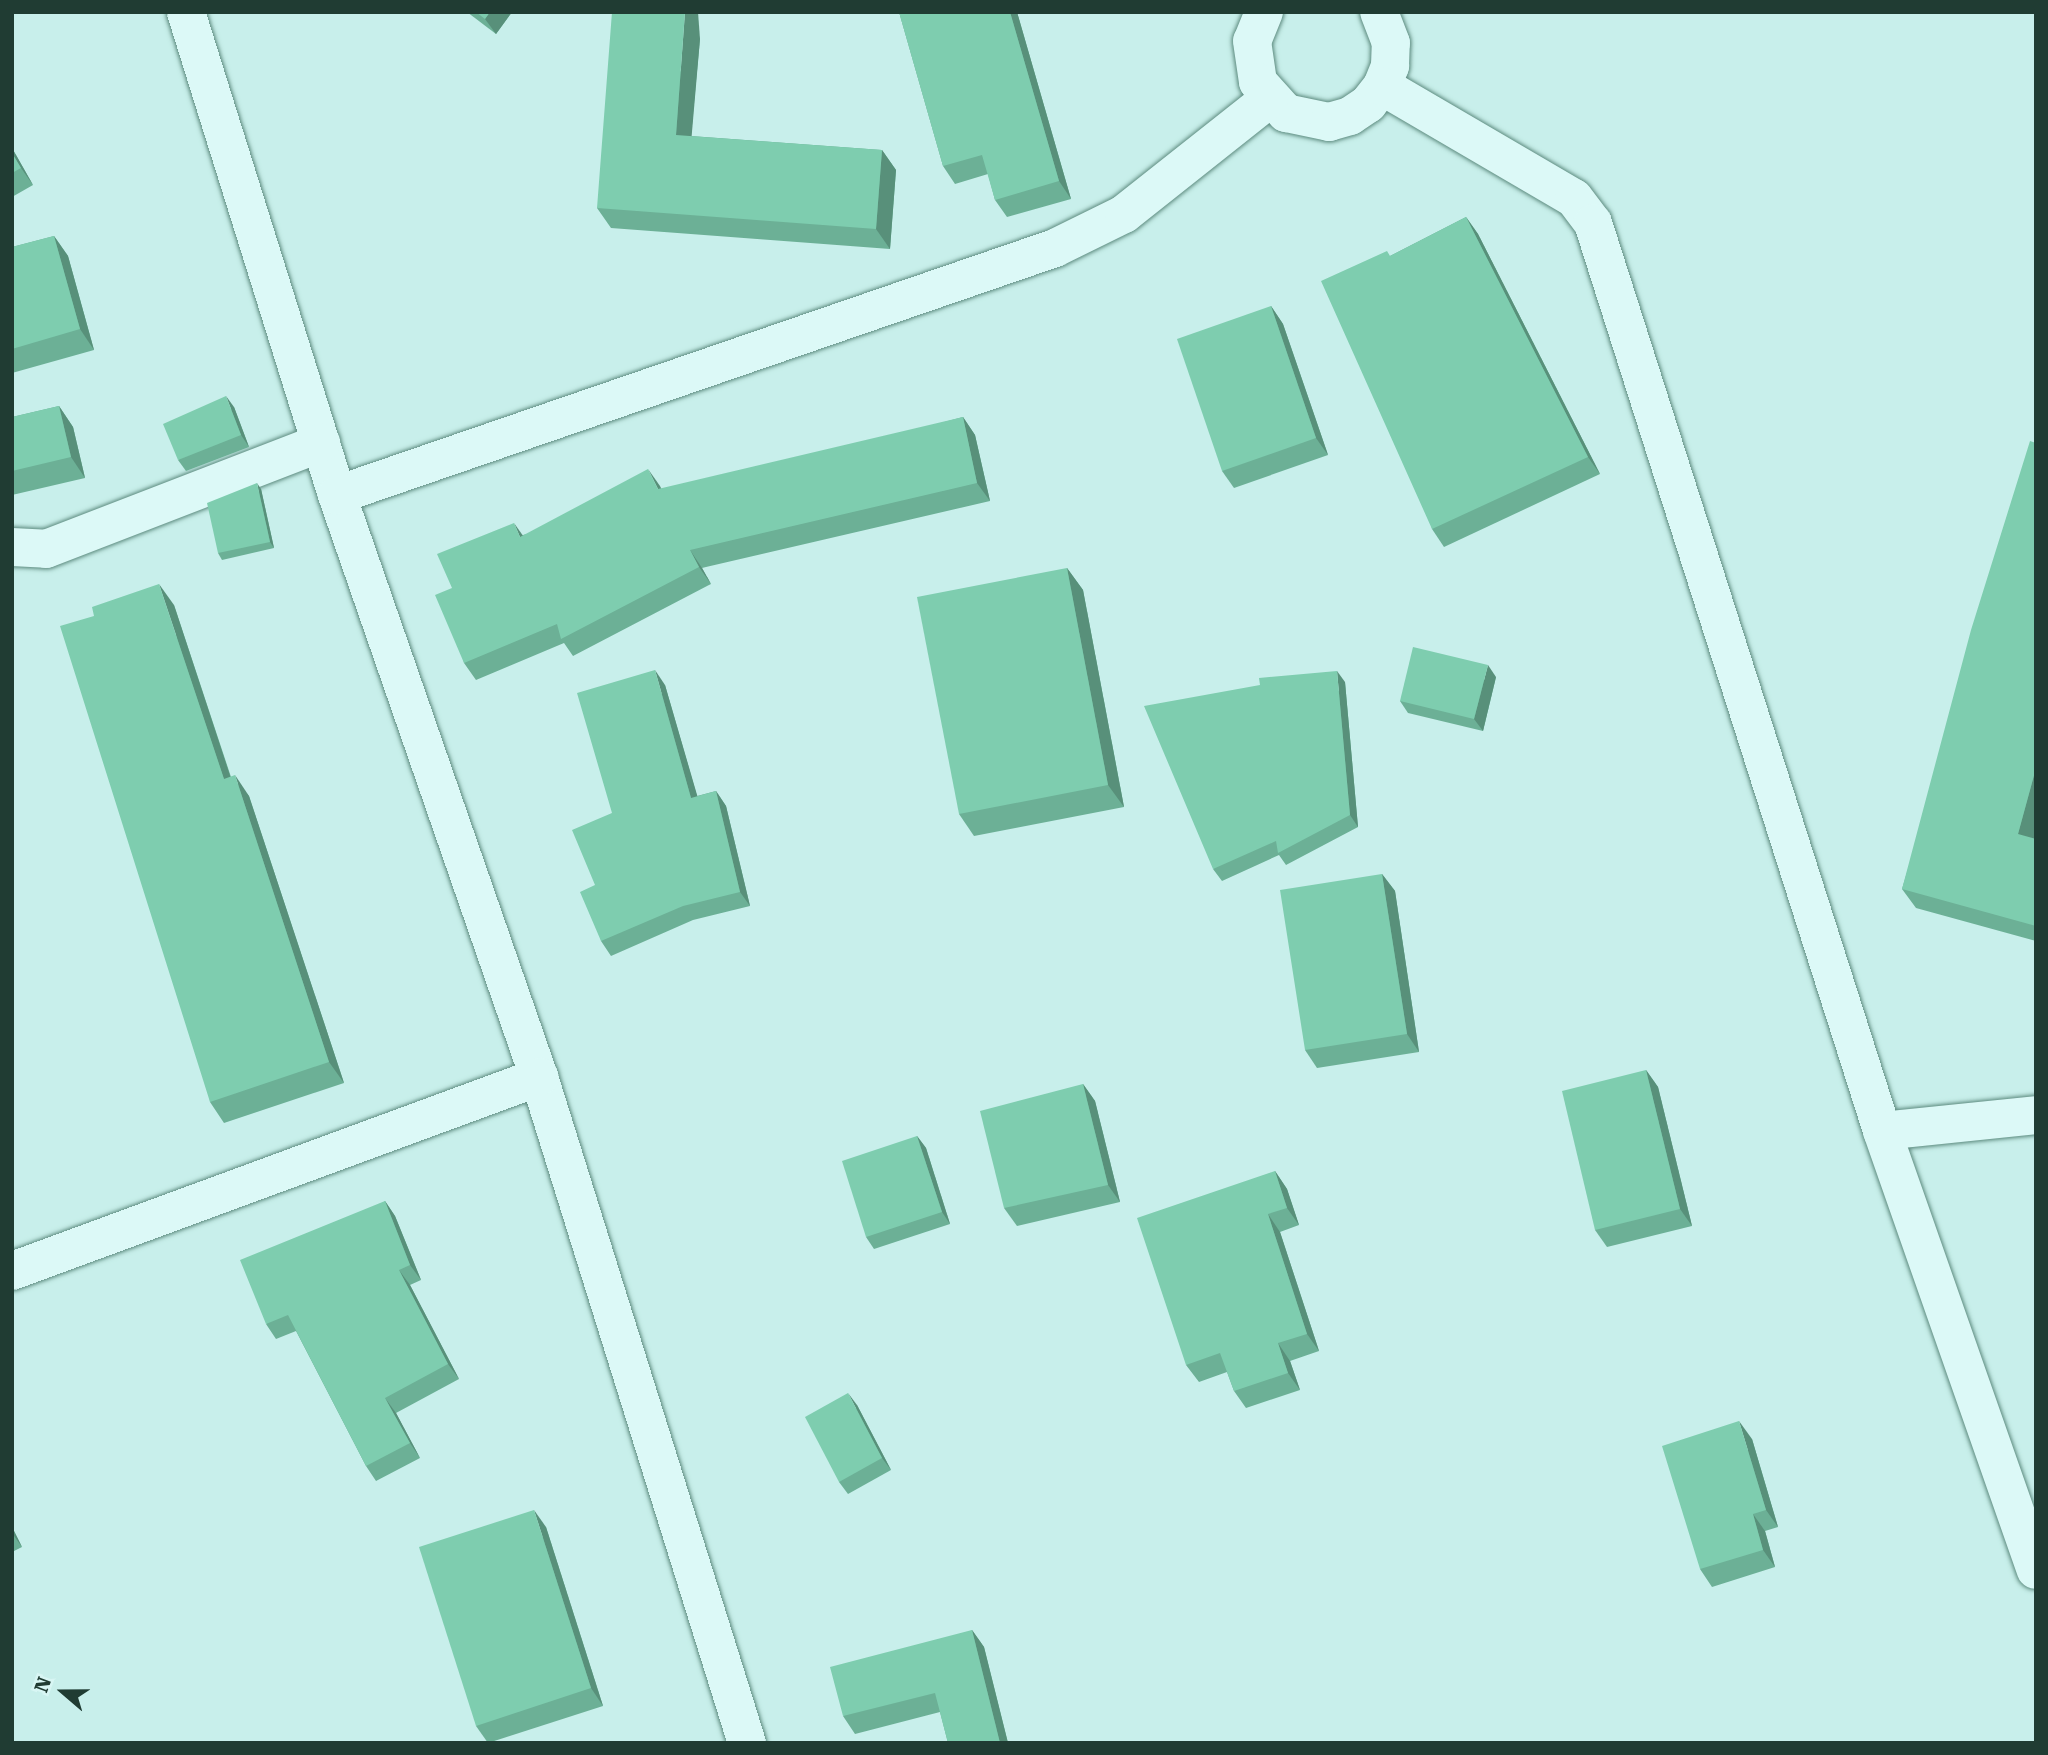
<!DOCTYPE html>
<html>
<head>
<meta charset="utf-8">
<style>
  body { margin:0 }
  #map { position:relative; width:2048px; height:1755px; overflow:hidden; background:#c8efeb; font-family:"Roboto Serif",serif }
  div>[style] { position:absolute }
  .roads { filter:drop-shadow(0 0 2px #5d8b7f) drop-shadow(0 0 2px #5d8b7f) }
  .minor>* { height:38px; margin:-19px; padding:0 19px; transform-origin:19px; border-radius:19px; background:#dcf9f7 }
  .wall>* { inset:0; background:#6cb096 }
  .shaded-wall>* { inset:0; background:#58907a }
  .building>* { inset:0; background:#7ecdaf }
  span { translate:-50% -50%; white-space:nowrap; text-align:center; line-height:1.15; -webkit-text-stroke:5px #d8f6f4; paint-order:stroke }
  .frame { position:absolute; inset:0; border:14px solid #203c33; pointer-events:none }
  .north { position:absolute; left:28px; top:1657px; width:70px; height:70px; -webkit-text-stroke:5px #d8f6f4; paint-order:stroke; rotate:290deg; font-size:19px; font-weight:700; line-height:28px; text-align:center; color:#203c33 }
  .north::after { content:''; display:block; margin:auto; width:24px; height:32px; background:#203c33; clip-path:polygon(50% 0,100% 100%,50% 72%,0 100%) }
</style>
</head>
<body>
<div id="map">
  <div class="roads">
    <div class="minor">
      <i style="left:186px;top:12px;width:506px;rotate:72.64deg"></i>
      <i style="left:337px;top:495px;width:616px;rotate:70.86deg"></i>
      <i style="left:539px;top:1077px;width:698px;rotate:72.66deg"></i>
      <i style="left:1264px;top:12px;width:31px;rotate:112deg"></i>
      <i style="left:1252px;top:41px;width:41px;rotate:81.7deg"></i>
      <i style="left:1258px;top:82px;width:42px;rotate:47.9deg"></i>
      <i style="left:1286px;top:113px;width:44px;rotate:11.8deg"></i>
      <i style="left:1329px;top:122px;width:22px;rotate:-16deg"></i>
      <i style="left:1350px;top:116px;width:22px;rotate:-34deg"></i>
      <i style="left:1368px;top:104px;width:23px;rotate:-52deg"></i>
      <i style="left:1382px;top:86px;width:22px;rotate:-68deg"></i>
      <i style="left:1390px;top:66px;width:23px;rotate:-88deg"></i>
      <i style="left:1391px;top:43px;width:33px;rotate:-111deg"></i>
      <i style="left:1382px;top:86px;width:222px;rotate:30.3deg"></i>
      <i style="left:1574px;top:198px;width:31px;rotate:53deg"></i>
      <i style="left:1593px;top:223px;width:953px;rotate:72.34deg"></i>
      <i style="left:1882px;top:1131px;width:465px;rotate:70.7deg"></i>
      <i style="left:337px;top:495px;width:759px;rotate:-18.98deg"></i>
      <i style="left:1055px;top:248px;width:77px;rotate:-26.2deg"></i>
      <i style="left:1124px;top:214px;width:185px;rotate:-38.4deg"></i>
      <i style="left:12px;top:547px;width:34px;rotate:3deg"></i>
      <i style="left:46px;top:549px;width:295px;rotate:-21.1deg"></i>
      <i style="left:1882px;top:1131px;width:155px;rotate:-5.9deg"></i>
      <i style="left:12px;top:1271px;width:562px;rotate:-20.21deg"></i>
    </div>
  </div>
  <div class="wall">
    <i style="clip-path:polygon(467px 12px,512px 12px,496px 34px)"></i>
    <i style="clip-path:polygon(899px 12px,1017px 12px,1071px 199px,1007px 217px,995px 200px,988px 174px,955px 184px,943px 166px)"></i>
    <i style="clip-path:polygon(700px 39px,691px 136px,882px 150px,896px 170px,890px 249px,611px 228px,597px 208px)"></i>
    <i style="clip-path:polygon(12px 148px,33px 185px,12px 197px)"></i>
    <i style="clip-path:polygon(1466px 217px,1478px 234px,1600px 474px,1444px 547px,1432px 529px,1390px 256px)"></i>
    <i style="clip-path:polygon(54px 236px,68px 256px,94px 350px,12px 373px,12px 247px)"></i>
    <i style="clip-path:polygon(1271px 306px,1283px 324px,1328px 455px,1234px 488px,1222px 471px)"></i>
    <i style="clip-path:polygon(59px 406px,73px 427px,85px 478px,12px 495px,12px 417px)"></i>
    <i style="clip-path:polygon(234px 407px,249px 447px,186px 471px,178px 460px)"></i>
    <i style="clip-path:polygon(963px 417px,975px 435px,990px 501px,702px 568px,711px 584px,573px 656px,564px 643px,476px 680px,464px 663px,452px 588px,523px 535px)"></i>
    <i style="clip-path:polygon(2036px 443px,2035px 838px,2036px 941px,1916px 908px,1902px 889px)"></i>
    <i style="clip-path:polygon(261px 489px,274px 548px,222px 560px,218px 553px)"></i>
    <i style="clip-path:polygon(1067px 568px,1083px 590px,1124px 807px,974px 836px,959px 814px)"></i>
    <i style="clip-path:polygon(174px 605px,231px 777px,249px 796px,344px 1083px,224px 1123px,210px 1102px)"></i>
    <i style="clip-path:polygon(1496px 677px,1483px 731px,1408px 713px,1400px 701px)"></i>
    <i style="clip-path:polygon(1345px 682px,1358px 827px,1286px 865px,1279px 855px,1222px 881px,1213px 869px)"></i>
    <i style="clip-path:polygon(665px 685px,697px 796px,716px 791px,726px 806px,750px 906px,693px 920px,611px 956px,601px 941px,595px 885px,612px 813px)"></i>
    <i style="clip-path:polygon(1382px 874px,1395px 891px,1419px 1052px,1317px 1068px,1305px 1050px)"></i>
    <i style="clip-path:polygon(1646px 1070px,1658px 1087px,1692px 1226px,1607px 1247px,1595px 1230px)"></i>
    <i style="clip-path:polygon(1083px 1084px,1095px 1101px,1120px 1202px,1017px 1226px,1004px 1208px)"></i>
    <i style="clip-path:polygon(917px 1136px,926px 1148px,950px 1224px,874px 1249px,866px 1237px)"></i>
    <i style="clip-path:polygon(1275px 1171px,1287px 1189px,1299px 1225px,1280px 1232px,1319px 1351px,1290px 1361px,1300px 1390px,1246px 1408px,1234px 1391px,1227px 1372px,1199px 1382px,1186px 1365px)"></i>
    <i style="clip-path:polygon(385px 1201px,395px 1216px,421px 1280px,410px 1285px,459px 1379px,396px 1413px,420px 1458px,376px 1481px,366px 1466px,296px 1331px,276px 1339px,266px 1324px)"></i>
    <i style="clip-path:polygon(857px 1405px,891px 1470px,848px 1494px,839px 1482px)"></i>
    <i style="clip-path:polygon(1752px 1439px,1778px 1527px,1765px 1531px,1775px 1567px,1712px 1587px,1700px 1569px)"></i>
    <i style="clip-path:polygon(12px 1527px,22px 1547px,12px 1552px)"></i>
    <i style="clip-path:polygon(546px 1527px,603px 1706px,488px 1743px,476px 1726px)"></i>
    <i style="clip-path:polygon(972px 1630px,984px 1647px,1008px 1743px,948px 1743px,940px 1712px,855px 1734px,843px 1716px)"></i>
  </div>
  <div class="shaded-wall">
    <i style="clip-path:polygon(490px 12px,512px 12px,496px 34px,485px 19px)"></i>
    <i style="clip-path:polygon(685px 12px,698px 12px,700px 39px,690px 155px,676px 135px)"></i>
    <i style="clip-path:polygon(1010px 12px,1017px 12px,1071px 199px,1059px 181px)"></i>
    <i style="clip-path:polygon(12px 148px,33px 185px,21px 168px,12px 153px)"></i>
    <i style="clip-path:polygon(882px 150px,896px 170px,890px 249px,876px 229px)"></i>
    <i style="clip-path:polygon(1466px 217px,1478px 234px,1600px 474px,1588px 457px)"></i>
    <i style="clip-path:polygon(54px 236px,68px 256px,94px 350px,80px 329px)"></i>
    <i style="clip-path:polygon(1271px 306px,1283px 324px,1328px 455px,1316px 438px)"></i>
    <i style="clip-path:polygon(226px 396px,234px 407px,249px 447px,241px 435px)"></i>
    <i style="clip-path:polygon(59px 406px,73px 427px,85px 478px,71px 457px)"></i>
    <i style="clip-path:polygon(963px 417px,975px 435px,990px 501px,977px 483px)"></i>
    <i style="clip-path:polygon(648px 469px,660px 486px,670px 506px,658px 489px)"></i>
    <i style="clip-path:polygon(257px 483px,261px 489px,274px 548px,270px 542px)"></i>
    <i style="clip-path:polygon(514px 523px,526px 540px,520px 537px)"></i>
    <i style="clip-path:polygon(690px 550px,702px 568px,711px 584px,699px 567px)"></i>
    <i style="clip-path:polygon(1067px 568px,1083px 590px,1124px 807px,1108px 785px)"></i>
    <i style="clip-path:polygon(159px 584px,174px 605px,238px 800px,224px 779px)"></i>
    <i style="clip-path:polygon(1488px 665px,1496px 677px,1483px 731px,1474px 719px)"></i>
    <i style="clip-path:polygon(655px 670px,665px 685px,702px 812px,691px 798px)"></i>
    <i style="clip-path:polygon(1337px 671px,1345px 682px,1358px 827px,1350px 815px)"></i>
    <i style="clip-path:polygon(2036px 768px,2036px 836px,2031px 853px,2018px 834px)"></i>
    <i style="clip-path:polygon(235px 775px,249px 796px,344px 1083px,329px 1062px)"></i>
    <i style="clip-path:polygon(716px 791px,726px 806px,750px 906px,740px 892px)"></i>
    <i style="clip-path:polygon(1382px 874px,1395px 891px,1419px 1052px,1407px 1034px)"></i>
    <i style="clip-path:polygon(1646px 1070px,1658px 1087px,1692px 1226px,1680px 1209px)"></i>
    <i style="clip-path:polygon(1083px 1084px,1095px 1101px,1120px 1202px,1108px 1185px)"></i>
    <i style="clip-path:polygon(917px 1136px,926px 1148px,950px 1224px,942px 1212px)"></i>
    <i style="clip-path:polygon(1275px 1171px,1287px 1189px,1299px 1225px,1287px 1208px)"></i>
    <i style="clip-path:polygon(385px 1201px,395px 1216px,421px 1280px,410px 1265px)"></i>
    <i style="clip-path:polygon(1268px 1214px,1280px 1232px,1319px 1351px,1307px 1334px)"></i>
    <i style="clip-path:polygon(399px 1270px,410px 1285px,459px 1379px,448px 1364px)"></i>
    <i style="clip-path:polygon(1278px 1343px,1290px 1361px,1300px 1390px,1288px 1373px)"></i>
    <i style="clip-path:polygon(848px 1393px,857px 1405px,891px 1470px,882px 1458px)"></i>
    <i style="clip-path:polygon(385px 1398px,396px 1413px,420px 1458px,410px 1443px)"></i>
    <i style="clip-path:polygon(1739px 1421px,1752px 1439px,1778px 1527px,1766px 1510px)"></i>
    <i style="clip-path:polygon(534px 1510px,546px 1527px,603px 1706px,591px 1688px)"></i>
    <i style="clip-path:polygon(1753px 1514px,1765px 1531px,1775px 1567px,1763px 1550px)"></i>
    <i style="clip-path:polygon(12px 1527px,22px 1547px,12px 1533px)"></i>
    <i style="clip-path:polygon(972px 1630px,984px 1647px,1008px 1743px,1000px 1743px)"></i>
  </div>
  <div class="building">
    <i style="clip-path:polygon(476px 12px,490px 12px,485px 19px)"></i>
    <i style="clip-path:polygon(612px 12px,685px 12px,676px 135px,882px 150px,876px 229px,597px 208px)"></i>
    <i style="clip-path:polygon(899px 12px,1010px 12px,1059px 181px,995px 200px,982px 155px,943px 166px)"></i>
    <i style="clip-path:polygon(12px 153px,21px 168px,12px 173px)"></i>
    <i style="clip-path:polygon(1466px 217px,1588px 457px,1432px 529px,1321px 281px,1387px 251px,1390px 256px)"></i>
    <i style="clip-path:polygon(54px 236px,80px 329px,12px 349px,12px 247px)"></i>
    <i style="clip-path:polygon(1271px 306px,1316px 438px,1222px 471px,1177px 339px)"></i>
    <i style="clip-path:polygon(226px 396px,241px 435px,178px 460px,163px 424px)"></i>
    <i style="clip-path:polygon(59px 406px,71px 457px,12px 471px,12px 417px)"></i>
    <i style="clip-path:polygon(963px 417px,977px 483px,690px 550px,699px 567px,561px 639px,557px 624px,464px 663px,435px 595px,452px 588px,437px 554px,514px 523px,520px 537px,648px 469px,658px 489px)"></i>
    <i style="clip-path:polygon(2030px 441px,2036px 443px,2036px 768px,2018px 834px,2036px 839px,2036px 926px,1902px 889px,1971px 630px)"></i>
    <i style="clip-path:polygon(257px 483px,270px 542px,218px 553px,207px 503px)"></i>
    <i style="clip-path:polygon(1067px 568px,1108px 785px,959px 814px,917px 597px)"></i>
    <i style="clip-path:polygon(159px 584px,224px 779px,235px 775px,329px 1062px,210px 1102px,60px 626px,94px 616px,92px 607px)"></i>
    <i style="clip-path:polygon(1413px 647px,1488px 665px,1474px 719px,1400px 701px)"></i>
    <i style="clip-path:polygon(655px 670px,691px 798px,716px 791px,740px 892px,683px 906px,601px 941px,580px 892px,595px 885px,572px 830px,612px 813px,577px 693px)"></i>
    <i style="clip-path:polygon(1337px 671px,1350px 815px,1278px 853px,1276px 841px,1213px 869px,1144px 706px,1260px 685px,1259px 678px)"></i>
    <i style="clip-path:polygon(1382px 874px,1407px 1034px,1305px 1050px,1280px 890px)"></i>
    <i style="clip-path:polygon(1646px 1070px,1680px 1209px,1595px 1230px,1562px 1091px)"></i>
    <i style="clip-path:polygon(1083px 1084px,1108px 1185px,1004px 1208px,980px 1111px)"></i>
    <i style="clip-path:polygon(917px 1136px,942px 1212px,866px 1237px,842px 1161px)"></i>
    <i style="clip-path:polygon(1275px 1171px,1287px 1208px,1268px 1214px,1307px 1334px,1278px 1343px,1288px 1373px,1234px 1391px,1220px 1353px,1186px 1365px,1137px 1218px)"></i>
    <i style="clip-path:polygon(385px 1201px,410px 1265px,399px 1270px,448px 1364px,385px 1398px,410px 1443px,366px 1466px,288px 1315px,266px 1324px,240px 1260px)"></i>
    <i style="clip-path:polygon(848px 1393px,882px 1458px,839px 1482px,805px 1417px)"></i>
    <i style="clip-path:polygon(1739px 1421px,1766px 1510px,1753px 1514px,1763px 1550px,1700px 1569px,1662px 1446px)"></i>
    <i style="clip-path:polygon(534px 1510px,591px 1688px,476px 1726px,419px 1547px)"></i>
    <i style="clip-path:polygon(972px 1630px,1000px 1743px,948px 1743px,935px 1693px,843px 1716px,830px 1667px)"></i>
  </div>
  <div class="frame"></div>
  <div class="north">N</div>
</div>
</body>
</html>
